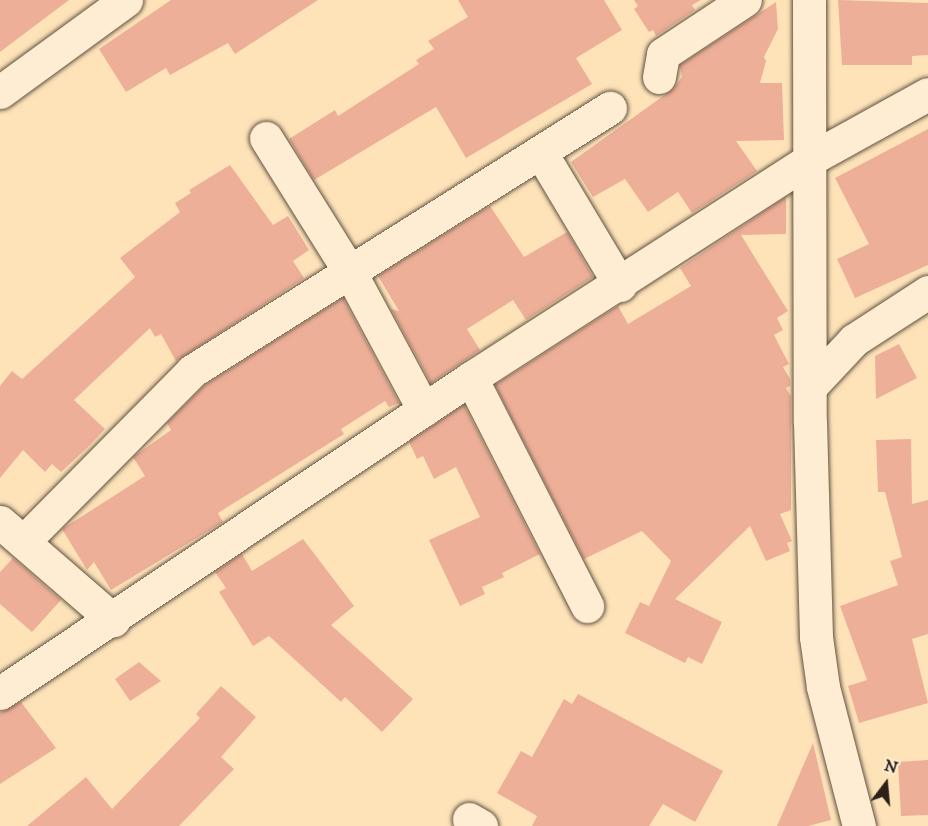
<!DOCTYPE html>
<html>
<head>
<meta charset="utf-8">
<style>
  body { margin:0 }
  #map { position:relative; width:928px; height:826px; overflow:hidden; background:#fee3b9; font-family:"IM FELL DW Pica",serif }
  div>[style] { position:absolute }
  .building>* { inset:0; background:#eeaf98 }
  .roads { filter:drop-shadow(0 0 2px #605140) drop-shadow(0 0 2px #605140) }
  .minor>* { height:33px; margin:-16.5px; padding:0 16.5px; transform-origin:16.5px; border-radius:16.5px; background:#feedd2 }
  span { translate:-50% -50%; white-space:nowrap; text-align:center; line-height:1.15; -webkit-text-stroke:6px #feedd2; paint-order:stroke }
  .north { position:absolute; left:856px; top:754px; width:60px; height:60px; -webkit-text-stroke:4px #feedd2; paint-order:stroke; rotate:16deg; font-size:16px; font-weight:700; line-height:24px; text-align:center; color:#2c2018 }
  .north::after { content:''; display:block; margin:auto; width:21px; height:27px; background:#2c2018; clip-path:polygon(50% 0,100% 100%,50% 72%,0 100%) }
</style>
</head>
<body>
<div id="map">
  <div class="building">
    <i style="clip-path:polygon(0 0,69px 0,0 52px)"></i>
    <i style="clip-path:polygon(171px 0,318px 0,235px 54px,228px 43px,170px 75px,166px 68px,126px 92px,99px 49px)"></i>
    <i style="clip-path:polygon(458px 0,604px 0,622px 30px,576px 58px,592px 84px,466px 158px,436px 107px,314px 180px,289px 139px,335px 110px,338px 116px,419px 64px,416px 60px,434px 49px,428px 41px,468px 17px)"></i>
    <i style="clip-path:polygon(634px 0,701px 0,692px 5px,695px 10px,656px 36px,653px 30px,649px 32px,634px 9px,638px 6px)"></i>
    <i style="clip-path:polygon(838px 0,928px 3px,928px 55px,912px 56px,912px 65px,842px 65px)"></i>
    <i style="clip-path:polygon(776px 2px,778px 29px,764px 57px,766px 61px,760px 83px,782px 83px,784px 140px,736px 141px,757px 171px,692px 213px,678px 192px,648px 212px,625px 179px,593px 197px,571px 162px,673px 89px,682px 77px,680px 65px)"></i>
    <i style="clip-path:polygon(928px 129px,928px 265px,855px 298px,837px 259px,869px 244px,835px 178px)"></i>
    <i style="clip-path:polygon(230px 165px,273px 225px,288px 216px,309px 250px,293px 261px,304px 278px,176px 361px,161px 334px,155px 337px,150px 328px,74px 400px,105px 429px,87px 448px,61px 472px,52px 464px,45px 472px,23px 450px,0 478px,0 386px,12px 371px,22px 379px,135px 277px,120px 258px,180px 212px,175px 203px,191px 193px,189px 190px)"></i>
    <i style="clip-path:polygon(786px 197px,786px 234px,741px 235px,788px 311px,777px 318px,783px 330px,774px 335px,789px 364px,783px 367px,790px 379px,790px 386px,786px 388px,791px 396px,791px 510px,780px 514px,792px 541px,787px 543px,790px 551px,766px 561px,750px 526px,675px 599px,722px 622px,702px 664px,688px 657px,685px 663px,625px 633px,640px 602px,649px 606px,671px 561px,642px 531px,584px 559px,495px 385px,618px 306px,628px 324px,691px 286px,680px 268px)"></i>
    <i style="clip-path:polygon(490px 206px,524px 257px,567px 232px,593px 277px,526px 320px,513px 300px,467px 329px,480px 350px,431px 383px,391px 309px,399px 311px,378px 276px)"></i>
    <i style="clip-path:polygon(343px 298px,399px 403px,389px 407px,385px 401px,341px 429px,344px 434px,218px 513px,223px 522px,111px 590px,94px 562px,87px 570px,62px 529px,145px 476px,133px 457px,171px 430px,167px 423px,204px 386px)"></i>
    <i style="clip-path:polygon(899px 344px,917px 378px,876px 399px,875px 356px)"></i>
    <i style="clip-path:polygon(464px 405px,540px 554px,502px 573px,504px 577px,482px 587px,485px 594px,460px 606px,429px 540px,480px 517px,456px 467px,434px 479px,423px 456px,417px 459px,409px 442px)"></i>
    <i style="clip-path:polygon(911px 439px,912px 504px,928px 500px,928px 634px,912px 639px,928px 703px,859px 723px,848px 686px,867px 680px,840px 606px,898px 585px,890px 561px,902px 557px,885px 492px,878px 492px,876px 440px)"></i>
    <i style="clip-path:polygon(303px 539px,354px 606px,331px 625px,413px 699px,382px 732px,345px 697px,341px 702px,269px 636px,253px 646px,219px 592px,226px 588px,215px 572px,242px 554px,252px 571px)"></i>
    <i style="clip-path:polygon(13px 558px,61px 600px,32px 632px,0 604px,0 572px)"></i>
    <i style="clip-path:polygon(139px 662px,161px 681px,130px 701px,115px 679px)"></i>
    <i style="clip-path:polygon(221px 686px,256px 717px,221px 757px,234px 769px,179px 826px,27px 826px,86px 777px,112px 809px,200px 718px,196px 714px)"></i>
    <i style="clip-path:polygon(578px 694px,723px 771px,695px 822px,663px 804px,649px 826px,532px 826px,537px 816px,497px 793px,521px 751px,532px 757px,564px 699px,572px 704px)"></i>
    <i style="clip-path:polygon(21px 702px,56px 748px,0 784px,0 713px)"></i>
    <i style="clip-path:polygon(813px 743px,831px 820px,808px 826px,777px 826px)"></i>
    <i style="clip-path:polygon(928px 760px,928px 815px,901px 816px,898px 762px)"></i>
  </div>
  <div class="roads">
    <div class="minor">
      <i style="left:809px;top:0;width:422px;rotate:89.9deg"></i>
      <i style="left:810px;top:422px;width:215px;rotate:88.4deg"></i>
      <i style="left:816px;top:637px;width:50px;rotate:82deg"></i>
      <i style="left:823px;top:687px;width:144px;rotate:75.5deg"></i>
      <i style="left:659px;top:77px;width:23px;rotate:-80deg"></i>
      <i style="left:663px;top:54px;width:98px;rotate:-33.4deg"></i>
      <i style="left:0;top:92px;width:156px;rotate:-36.1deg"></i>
      <i style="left:266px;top:138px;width:160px;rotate:58deg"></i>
      <i style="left:351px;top:274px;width:154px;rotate:61.8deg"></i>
      <i style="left:541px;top:153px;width:154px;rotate:59.1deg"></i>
      <i style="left:471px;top:378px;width:256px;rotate:63deg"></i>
      <i style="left:811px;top:386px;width:63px;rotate:-46.9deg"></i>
      <i style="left:854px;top:340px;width:88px;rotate:-33deg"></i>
      <i style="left:0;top:522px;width:150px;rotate:40.9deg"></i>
      <i style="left:24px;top:541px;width:239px;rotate:-45.3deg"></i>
      <i style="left:192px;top:371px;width:494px;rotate:-32.2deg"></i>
      <i style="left:0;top:693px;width:567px;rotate:-33.77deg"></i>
      <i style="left:471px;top:378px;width:406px;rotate:-32.8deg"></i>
      <i style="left:812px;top:158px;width:132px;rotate:-28.9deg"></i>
      <i style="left:469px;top:819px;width:14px;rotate:30deg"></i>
    </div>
  </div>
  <div class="north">N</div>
</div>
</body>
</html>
